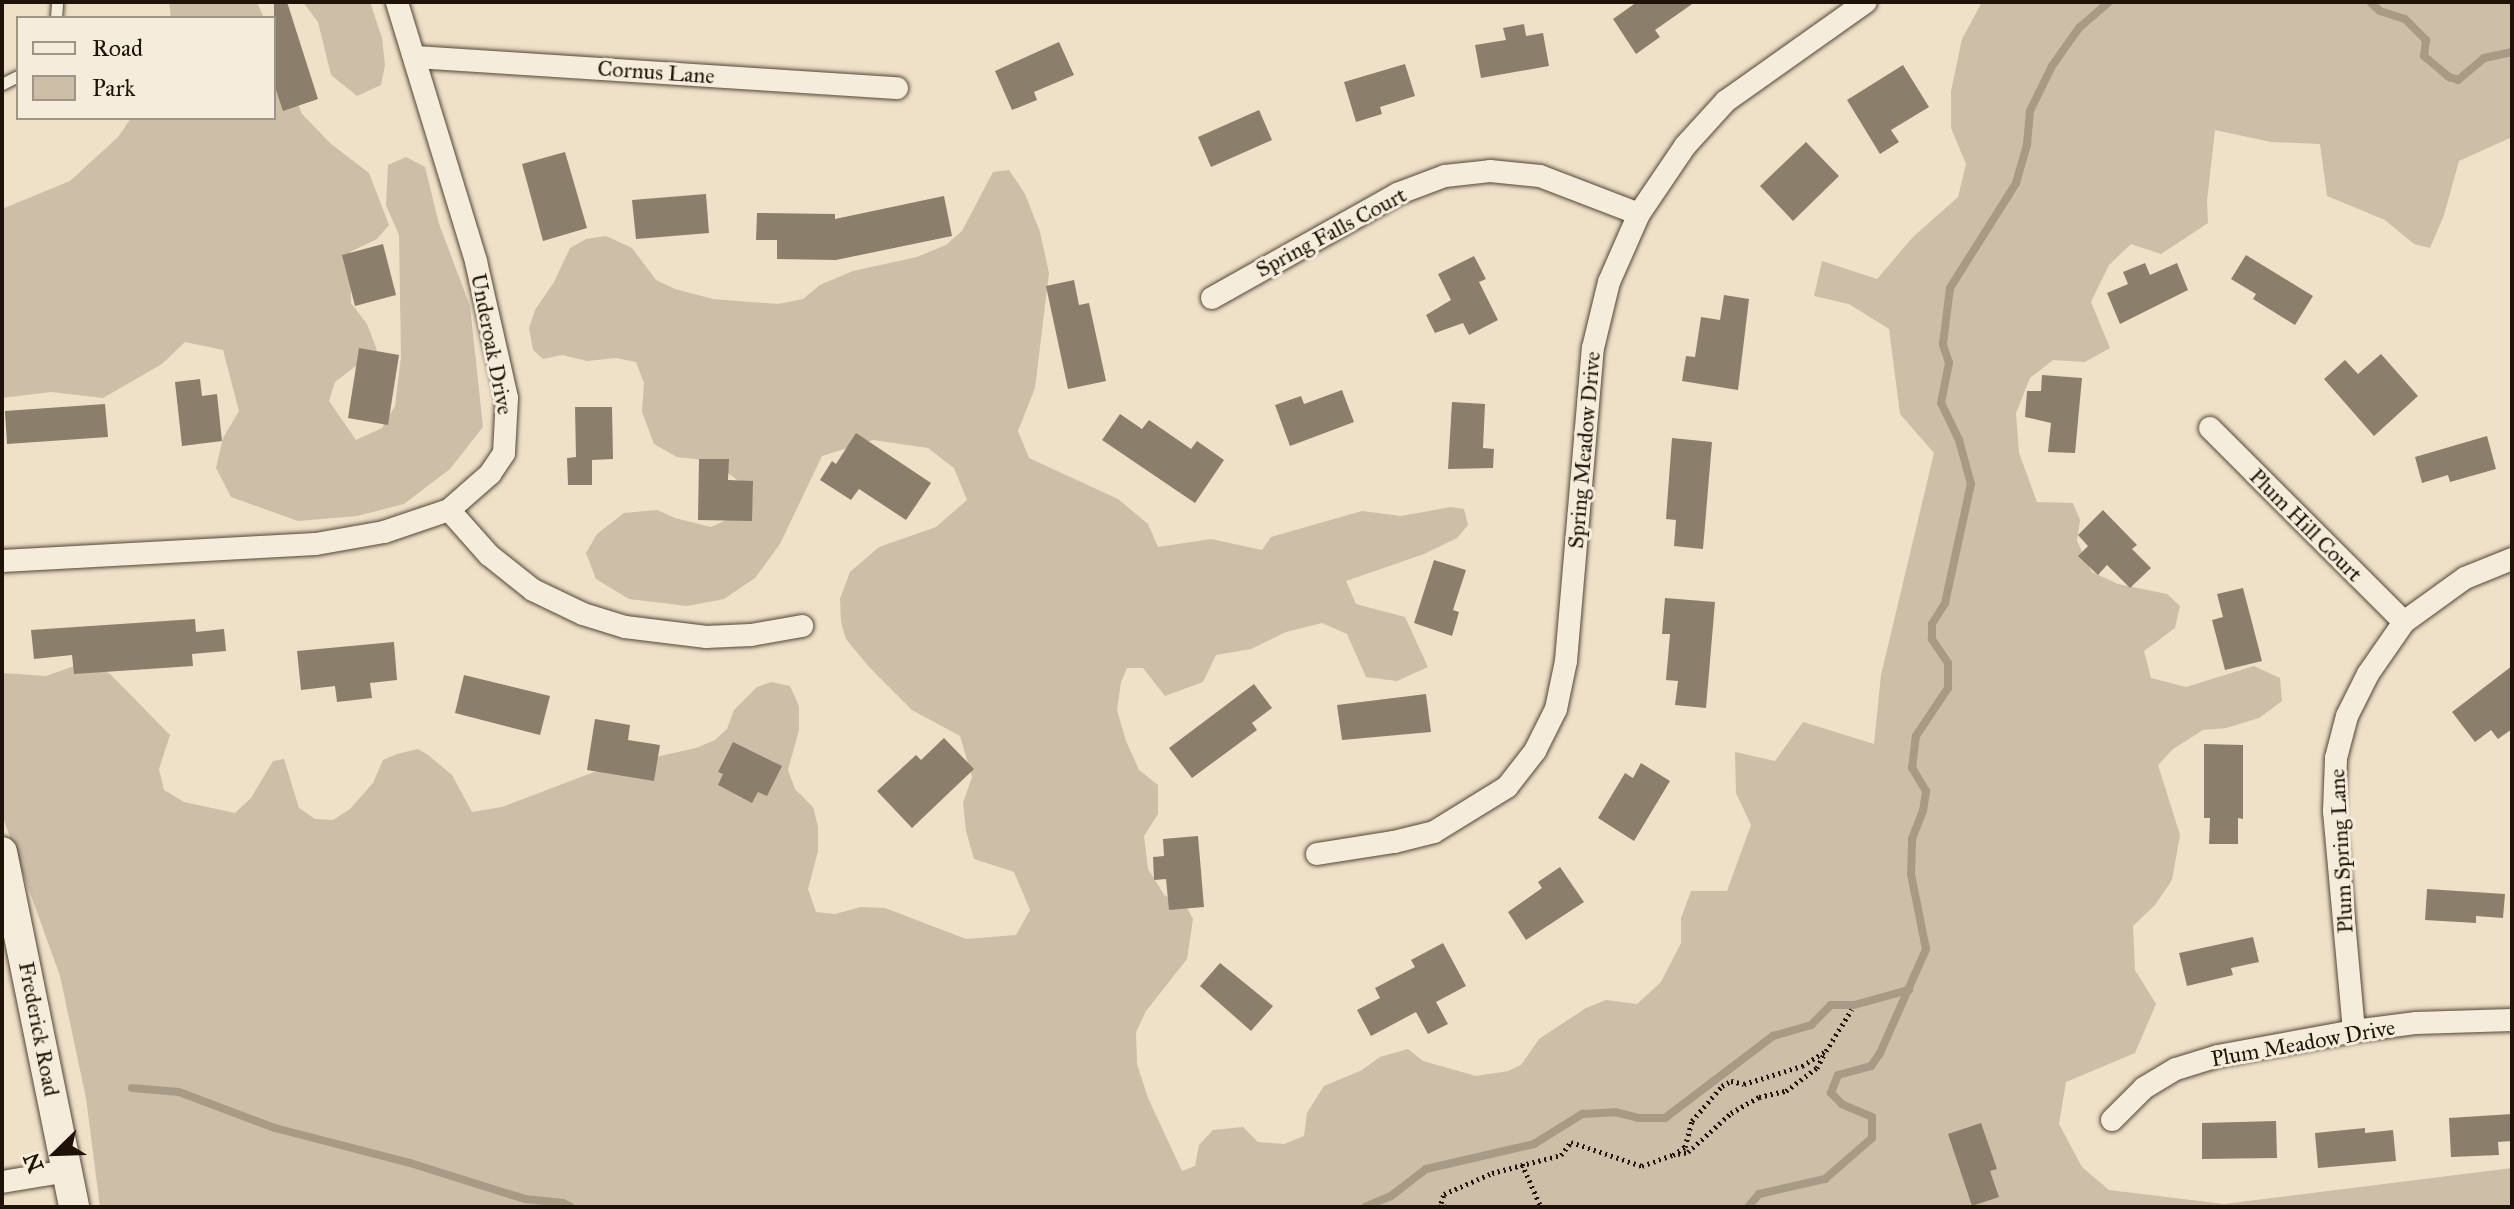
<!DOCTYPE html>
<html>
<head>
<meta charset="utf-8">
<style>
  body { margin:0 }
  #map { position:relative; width:2514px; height:1209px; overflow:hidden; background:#efe1c8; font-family:"IM FELL Great Primer",serif }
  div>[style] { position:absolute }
  .green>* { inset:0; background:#ccbea7 }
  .stream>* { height:8px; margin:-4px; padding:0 4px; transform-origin:4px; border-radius:4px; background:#a89b86 }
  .building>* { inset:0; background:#8b7e6b }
  .path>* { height:5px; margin-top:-2.5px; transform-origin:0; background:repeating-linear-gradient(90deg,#1f1307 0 2px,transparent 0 6px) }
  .roads { filter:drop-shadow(0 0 2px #534637) drop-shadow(0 0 2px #534637) }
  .lane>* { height:11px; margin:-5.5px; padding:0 5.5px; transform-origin:5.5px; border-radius:5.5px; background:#f5ecdb }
  .street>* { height:22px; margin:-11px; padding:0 11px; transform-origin:11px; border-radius:11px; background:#f5ecdb }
  .secondary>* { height:30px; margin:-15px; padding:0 15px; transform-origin:15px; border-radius:15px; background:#f5ecdb }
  span { translate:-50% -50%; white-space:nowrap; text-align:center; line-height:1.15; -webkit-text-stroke:6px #f5ecdb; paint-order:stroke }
  .street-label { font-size:22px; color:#1f1307 }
  .frame { position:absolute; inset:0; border:4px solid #1f1307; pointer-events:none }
  .legend { position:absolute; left:16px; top:16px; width:260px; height:104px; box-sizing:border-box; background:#f5ecdb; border:2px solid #9f9586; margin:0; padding:10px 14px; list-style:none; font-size:24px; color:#1f1307 }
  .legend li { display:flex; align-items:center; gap:16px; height:40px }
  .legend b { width:40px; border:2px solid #9f9586 }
  .north { position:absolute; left:16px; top:1113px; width:80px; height:80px; -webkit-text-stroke:6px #f5ecdb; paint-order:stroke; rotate:247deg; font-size:22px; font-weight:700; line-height:32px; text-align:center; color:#1f1307 }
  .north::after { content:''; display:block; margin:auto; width:28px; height:36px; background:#1f1307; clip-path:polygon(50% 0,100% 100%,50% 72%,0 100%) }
</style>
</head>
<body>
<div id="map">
  <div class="green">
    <i style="clip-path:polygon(169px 2px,257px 2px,264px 18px,171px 18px)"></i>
    <i style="clip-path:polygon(303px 2px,370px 2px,382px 38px,385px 65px,381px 85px,357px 96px,331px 75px,318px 22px)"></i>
    <i style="clip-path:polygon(1982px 2px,2512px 2px,2512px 137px,2459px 161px,2444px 215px,2430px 248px,2414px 244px,2385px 220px,2327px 196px,2320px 144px,2271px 142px,2215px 130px,2207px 201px,2208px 223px,2161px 254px,2131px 244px,2109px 265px,2091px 302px,2110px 348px,2085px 362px,2053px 360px,2030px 378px,2016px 413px,2019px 453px,2037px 502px,2073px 503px,2080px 520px,2077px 541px,2092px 572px,2118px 584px,2167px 594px,2180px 606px,2175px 628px,2144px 651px,2151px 678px,2186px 687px,2254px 666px,2280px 678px,2282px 701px,2259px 718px,2226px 728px,2203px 730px,2173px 749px,2158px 765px,2180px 835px,2172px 880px,2155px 905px,2133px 926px,2135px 970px,2156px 1004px,2135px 1053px,2066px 1082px,2059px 1124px,2082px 1167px,2109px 1190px,2224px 1204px,2512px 1168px,2512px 1207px,100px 1207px,86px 1098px,60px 976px,2px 815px,2px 673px,46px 676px,80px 664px,109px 673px,170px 735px,159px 769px,164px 790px,184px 802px,235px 813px,251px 798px,273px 761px,284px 759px,299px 808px,315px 819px,333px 820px,350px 809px,373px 783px,383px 760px,397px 754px,418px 749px,428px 755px,452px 775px,472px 812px,502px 807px,602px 769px,696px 748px,715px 740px,727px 729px,734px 710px,757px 687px,771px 682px,790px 686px,799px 706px,799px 730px,788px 770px,795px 789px,813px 807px,818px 827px,818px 851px,808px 889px,816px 912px,835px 914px,861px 907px,885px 908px,966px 939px,1016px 935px,1030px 910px,1014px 872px,974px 859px,966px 831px,963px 803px,972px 777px,960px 736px,912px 710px,869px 667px,846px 639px,841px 622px,840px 599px,850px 572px,879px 547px,936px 527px,967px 500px,954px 468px,928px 448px,873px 440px,822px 456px,780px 544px,755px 578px,724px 599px,687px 606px,629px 599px,596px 579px,586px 553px,597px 534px,624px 513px,657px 510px,675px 518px,711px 527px,737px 515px,753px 492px,712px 461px,677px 457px,654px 444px,642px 412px,644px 383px,636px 362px,616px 358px,587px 361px,562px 355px,543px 359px,533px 350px,529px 328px,535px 310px,554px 282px,570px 248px,586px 239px,606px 236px,632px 248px,656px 280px,675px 289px,713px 299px,778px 304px,803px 299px,820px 285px,853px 271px,917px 257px,946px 245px,962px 231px,993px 172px,1009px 170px,1025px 194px,1040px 232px,1049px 273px,1035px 388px,1018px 431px,1029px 458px,1118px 499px,1148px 524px,1158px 547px,1211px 539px,1262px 550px,1271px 537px,1362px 511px,1401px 516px,1451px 507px,1464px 509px,1468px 525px,1457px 538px,1424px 554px,1346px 581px,1356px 604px,1405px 617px,1428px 667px,1397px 681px,1366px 677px,1347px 634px,1322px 623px,1286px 632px,1251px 649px,1216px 655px,1203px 682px,1165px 696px,1143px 668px,1127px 668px,1121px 682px,1117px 710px,1126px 741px,1139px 770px,1158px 785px,1158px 814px,1144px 836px,1148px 869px,1165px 896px,1183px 901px,1193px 919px,1187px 959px,1146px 1011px,1136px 1032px,1137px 1064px,1148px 1098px,1182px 1171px,1195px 1166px,1199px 1145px,1213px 1130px,1243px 1127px,1258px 1142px,1284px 1144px,1304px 1136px,1307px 1113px,1324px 1086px,1362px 1070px,1380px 1057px,1408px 1049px,1423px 1061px,1476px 1076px,1508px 1071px,1521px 1065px,1539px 1039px,1586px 1008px,1606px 1000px,1637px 1004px,1661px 982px,1681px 943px,1681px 918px,1691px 891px,1727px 891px,1751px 825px,1736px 793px,1735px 752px,1775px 761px,1803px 722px,1874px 744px,1881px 675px,1934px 453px,1900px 414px,1889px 329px,1849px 304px,1814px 296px,1822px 261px,1877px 279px,1913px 237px,1958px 197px,1966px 164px,1951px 128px,1951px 91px,1962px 39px)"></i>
    <i style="clip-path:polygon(274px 44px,302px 114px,331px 144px,369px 173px,389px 225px,377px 239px,350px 252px,351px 303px,367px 324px,377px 350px,335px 382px,329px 401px,356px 440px,382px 428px,395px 406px,401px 357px,399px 235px,386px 205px,388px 165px,406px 157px,425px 167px,439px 224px,470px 306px,483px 427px,450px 469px,404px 504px,357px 516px,298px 521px,231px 497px,216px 468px,223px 438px,239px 411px,223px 350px,185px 342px,162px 364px,103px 398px,51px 392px,2px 398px,2px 209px,70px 181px,118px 137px,131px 118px,274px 118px)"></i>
  </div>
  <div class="stream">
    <i style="left:2370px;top:2px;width:13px;rotate:42deg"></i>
    <i style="left:2380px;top:11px;width:26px;rotate:18deg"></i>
    <i style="left:2405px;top:19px;width:30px;rotate:45deg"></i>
    <i style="left:2426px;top:40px;width:16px;rotate:97deg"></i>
    <i style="left:2424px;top:56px;width:33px;rotate:40deg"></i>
    <i style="left:2449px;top:77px;width:9px;rotate:18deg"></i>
    <i style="left:2458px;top:80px;width:34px;rotate:-40deg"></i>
    <i style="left:2484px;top:58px;width:29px;rotate:-12deg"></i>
    <i style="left:132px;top:1088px;width:47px;rotate:4.9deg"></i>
    <i style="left:179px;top:1092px;width:103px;rotate:20.6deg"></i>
    <i style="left:275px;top:1128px;width:139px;rotate:14.5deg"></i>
    <i style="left:410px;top:1163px;width:121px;rotate:17.4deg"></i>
    <i style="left:525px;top:1199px;width:38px;rotate:6deg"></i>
    <i style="left:563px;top:1203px;width:9px;rotate:27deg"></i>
    <i style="left:1365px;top:1207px;width:28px;rotate:-23deg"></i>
    <i style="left:1391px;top:1196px;width:44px;rotate:-37.6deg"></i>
    <i style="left:1426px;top:1169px;width:111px;rotate:-13deg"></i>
    <i style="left:1534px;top:1144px;width:57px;rotate:-32deg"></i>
    <i style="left:1582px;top:1114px;width:33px;rotate:-3deg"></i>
    <i style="left:1615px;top:1112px;width:25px;rotate:14deg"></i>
    <i style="left:1639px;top:1118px;width:26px"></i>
    <i style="left:1665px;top:1118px;width:136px;rotate:-37.2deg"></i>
    <i style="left:1773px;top:1036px;width:40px;rotate:-16deg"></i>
    <i style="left:1811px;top:1025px;width:28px;rotate:-45deg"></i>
    <i style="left:1831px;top:1005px;width:23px"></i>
    <i style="left:1854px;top:1005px;width:57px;rotate:-15.3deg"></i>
    <i style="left:1748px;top:1207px;width:17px;rotate:-50deg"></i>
    <i style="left:1759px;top:1194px;width:68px;rotate:-12.8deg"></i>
    <i style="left:1825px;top:1179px;width:62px;rotate:-41.1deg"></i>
    <i style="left:1872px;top:1138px;width:21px;rotate:-90deg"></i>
    <i style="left:1872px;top:1117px;width:33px;rotate:-157deg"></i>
    <i style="left:1842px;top:1104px;width:16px;rotate:-135deg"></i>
    <i style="left:1831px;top:1093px;width:19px;rotate:-69deg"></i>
    <i style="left:1838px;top:1075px;width:34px;rotate:-15deg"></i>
    <i style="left:1871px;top:1066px;width:16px;rotate:-55deg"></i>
    <i style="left:1880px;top:1053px;width:114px;rotate:-66.1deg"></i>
    <i style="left:1926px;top:949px;width:76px;rotate:-101.3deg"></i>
    <i style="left:1911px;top:874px;width:35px;rotate:-88deg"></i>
    <i style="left:1912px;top:839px;width:30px;rotate:-69deg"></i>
    <i style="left:1923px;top:811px;width:20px;rotate:-81deg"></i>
    <i style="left:1926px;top:791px;width:27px;rotate:-121deg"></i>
    <i style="left:1912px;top:768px;width:32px;rotate:-83deg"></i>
    <i style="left:1916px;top:736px;width:58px;rotate:-56.3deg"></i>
    <i style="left:1948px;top:688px;width:25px;rotate:-90deg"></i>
    <i style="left:1948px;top:663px;width:29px;rotate:-124deg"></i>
    <i style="left:1932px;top:639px;width:15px;rotate:-90deg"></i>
    <i style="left:1932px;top:624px;width:25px;rotate:-58deg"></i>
    <i style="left:1945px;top:603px;width:122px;rotate:-77.7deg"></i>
    <i style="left:1971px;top:484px;width:46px;rotate:-105.3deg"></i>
    <i style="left:1959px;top:440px;width:41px;rotate:-115.9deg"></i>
    <i style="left:1941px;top:403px;width:41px;rotate:-78.7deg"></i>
    <i style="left:1949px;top:363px;width:20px;rotate:-108deg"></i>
    <i style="left:1943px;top:344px;width:56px;rotate:-82.9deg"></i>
    <i style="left:1950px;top:288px;width:124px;rotate:-57.8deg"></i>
    <i style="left:2016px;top:183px;width:40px;rotate:-74deg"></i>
    <i style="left:2027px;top:145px;width:34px;rotate:-85deg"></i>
    <i style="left:2030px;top:111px;width:50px;rotate:-63.9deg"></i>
    <i style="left:2052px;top:66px;width:47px;rotate:-54.6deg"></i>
    <i style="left:2079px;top:28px;width:40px;rotate:-41deg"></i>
  </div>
  <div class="building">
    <i style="clip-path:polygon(274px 2px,287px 2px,318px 99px,283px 111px,274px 84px)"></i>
    <i style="clip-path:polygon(1637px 2px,1695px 2px,1655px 30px,1660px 37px,1636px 54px,1613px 19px)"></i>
    <i style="clip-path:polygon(1524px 24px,1526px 36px,1543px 33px,1549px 66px,1481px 78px,1475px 45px,1506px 40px,1503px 28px)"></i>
    <i style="clip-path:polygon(1059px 42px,1074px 75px,1034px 92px,1037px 100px,1012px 110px,995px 71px)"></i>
    <i style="clip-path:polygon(1405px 64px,1415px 96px,1380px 107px,1382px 114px,1356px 122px,1344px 82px)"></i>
    <i style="clip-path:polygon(1903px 65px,1929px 107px,1891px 130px,1899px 142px,1880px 154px,1847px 100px)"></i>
    <i style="clip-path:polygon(1259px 110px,1272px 140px,1211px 167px,1198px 137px)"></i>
    <i style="clip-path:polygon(1806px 142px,1839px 176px,1793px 221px,1760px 186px)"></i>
    <i style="clip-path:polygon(565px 152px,587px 228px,543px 241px,522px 164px)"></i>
    <i style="clip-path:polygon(706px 194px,709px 233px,636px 239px,632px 200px)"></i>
    <i style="clip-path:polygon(944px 196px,952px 236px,836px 260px,777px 259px,777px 240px,756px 240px,757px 213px,835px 214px,835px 219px)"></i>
    <i style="clip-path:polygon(383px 244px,396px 295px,355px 306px,342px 255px)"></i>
    <i style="clip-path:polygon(2246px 255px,2313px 296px,2295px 325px,2253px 299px,2256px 294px,2231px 279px)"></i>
    <i style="clip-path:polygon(1474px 256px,1486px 279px,1479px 282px,1498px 320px,1469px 335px,1463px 323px,1435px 333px,1426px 315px,1451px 300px,1438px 274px)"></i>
    <i style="clip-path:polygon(2145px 263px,2150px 275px,2177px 263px,2188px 290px,2120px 324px,2107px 293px,2128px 284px,2123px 272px)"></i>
    <i style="clip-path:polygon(1074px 280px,1079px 305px,1089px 303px,1106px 381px,1068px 389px,1046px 286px)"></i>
    <i style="clip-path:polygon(1724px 295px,1749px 299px,1738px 390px,1682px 381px,1686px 356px,1695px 357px,1701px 317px,1720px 320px)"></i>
    <i style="clip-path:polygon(359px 348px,399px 355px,388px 425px,348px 418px)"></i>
    <i style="clip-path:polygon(2381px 354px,2418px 396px,2374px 436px,2324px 379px,2345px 360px,2358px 374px)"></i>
    <i style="clip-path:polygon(2042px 375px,2082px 378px,2075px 453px,2048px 452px,2051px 423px,2025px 417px,2027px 391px,2041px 391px)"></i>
    <i style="clip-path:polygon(200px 379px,202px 396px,217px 394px,222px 441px,182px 446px,175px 382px)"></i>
    <i style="clip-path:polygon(1342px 390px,1354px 422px,1290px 446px,1275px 405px,1301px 396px,1304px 404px)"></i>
    <i style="clip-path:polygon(1452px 402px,1485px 404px,1483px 448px,1494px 449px,1493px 468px,1448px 469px)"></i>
    <i style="clip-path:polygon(105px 404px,108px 437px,7px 444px,5px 411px)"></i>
    <i style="clip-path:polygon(575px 407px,612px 407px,613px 459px,592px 460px,592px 485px,568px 485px,567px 458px,576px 457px)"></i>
    <i style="clip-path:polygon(1120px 414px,1142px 429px,1149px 420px,1191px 449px,1197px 441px,1224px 460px,1195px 503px,1102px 440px)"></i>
    <i style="clip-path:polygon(856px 433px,931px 483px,906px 520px,859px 489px,851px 500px,820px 480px,832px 461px,836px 464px)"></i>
    <i style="clip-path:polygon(2487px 436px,2496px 469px,2450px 482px,2448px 475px,2422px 483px,2415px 457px)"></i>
    <i style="clip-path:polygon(1672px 438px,1712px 442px,1703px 549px,1674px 546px,1676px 520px,1666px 519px)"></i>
    <i style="clip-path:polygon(699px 459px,729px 459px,728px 480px,753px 481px,752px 521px,698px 520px)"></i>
    <i style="clip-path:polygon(2103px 510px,2137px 545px,2132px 549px,2151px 568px,2130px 588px,2107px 565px,2098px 575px,2078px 556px,2088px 546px,2078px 535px)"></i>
    <i style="clip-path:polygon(1434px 560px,1466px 570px,1453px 610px,1459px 612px,1452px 636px,1414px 623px)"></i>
    <i style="clip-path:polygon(2243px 588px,2262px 661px,2225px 670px,2212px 620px,2223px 617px,2217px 594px)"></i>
    <i style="clip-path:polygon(1665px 598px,1715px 602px,1706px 708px,1675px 705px,1678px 681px,1666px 680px,1670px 634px,1662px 634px)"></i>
    <i style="clip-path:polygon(195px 619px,196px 632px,224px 629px,226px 651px,192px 654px,193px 666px,74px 674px,72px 655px,34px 659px,31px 630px)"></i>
    <i style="clip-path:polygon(394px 642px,397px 680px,370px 683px,372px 698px,337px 702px,335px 686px,301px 690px,297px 651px)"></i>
    <i style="clip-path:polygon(2512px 666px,2512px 729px,2498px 739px,2491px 730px,2475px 742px,2452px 712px)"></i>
    <i style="clip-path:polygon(464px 675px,550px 696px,540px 735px,455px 713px)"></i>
    <i style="clip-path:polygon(1254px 684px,1272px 708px,1252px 723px,1257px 730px,1192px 778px,1169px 748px)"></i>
    <i style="clip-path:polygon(1426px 694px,1431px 732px,1342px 740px,1337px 705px)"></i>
    <i style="clip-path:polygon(595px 719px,630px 725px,628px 740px,660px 745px,654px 781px,587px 770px)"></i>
    <i style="clip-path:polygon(944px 738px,974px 769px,912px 828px,877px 791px,916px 755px,921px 760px)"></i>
    <i style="clip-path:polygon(733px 742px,782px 766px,767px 796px,758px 792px,752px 803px,718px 785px,723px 774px,718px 772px)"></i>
    <i style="clip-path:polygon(2204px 744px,2243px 745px,2243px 819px,2238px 818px,2238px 844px,2209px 844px,2210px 818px,2204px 818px)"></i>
    <i style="clip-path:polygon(1641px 763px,1670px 781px,1634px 841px,1598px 818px,1625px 773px,1633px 778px)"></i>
    <i style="clip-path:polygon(1198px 836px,1204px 907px,1169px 910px,1166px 879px,1154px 880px,1153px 857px,1164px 856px,1163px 839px)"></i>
    <i style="clip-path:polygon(1560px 867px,1584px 902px,1526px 940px,1508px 912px,1542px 888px,1538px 882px)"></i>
    <i style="clip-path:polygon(2427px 889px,2505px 894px,2503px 918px,2476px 916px,2476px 923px,2425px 920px)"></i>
    <i style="clip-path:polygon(2253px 937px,2259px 962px,2231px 968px,2233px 975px,2187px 986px,2179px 953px)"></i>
    <i style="clip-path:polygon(1443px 943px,1466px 986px,1436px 1002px,1448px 1024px,1428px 1034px,1416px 1012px,1371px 1036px,1357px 1010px,1380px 998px,1375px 988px,1415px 967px,1411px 960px)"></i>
    <i style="clip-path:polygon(1220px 963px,1273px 1006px,1251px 1031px,1200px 986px)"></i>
    <i style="clip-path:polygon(2512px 1114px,2512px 1141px,2498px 1142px,2499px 1155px,2451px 1157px,2449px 1118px)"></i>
    <i style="clip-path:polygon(2276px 1121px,2277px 1158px,2202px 1159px,2202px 1123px)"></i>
    <i style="clip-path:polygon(1981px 1123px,1997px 1169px,1990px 1171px,1999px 1197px,1972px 1206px,1948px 1134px)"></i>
    <i style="clip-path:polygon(2365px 1128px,2365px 1133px,2393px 1130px,2396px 1161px,2318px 1168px,2315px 1133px)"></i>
  </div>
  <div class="path">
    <i style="left:1678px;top:1154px;width:10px;rotate:-11deg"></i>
    <i style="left:1688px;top:1152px;width:58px;rotate:-42.2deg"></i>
    <i style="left:1731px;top:1113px;width:32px;rotate:-30deg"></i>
    <i style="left:1759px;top:1097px;width:28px;rotate:-13deg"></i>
    <i style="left:1786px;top:1091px;width:39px;rotate:-37deg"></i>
    <i style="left:1817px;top:1068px;width:18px;rotate:-63deg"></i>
    <i style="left:1522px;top:1164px;width:47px;rotate:66.2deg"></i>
    <i style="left:1445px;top:1207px;width:6px;rotate:-135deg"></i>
    <i style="left:1441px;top:1203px;width:9px;rotate:-72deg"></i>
    <i style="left:1444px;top:1194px;width:52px;rotate:-23.6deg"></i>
    <i style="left:1492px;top:1173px;width:71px;rotate:-14.6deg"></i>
    <i style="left:1561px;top:1155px;width:16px;rotate:-52deg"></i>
    <i style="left:1571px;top:1142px;width:75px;rotate:18.7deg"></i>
    <i style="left:1642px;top:1166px;width:33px;rotate:-20deg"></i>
    <i style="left:1673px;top:1155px;width:14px;rotate:-34deg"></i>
    <i style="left:1685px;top:1147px;width:27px;rotate:-75deg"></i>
    <i style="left:1692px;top:1121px;width:46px;rotate:-49.4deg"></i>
    <i style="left:1722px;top:1086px;width:10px;rotate:-29deg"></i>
    <i style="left:1731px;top:1081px;width:13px;rotate:13deg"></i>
    <i style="left:1744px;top:1084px;width:61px;rotate:-17.2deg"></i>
    <i style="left:1802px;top:1066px;width:28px;rotate:-32deg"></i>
    <i style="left:1826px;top:1051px;width:49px;rotate:-58.2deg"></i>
  </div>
  <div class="roads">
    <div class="lane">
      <i style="left:56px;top:18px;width:16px;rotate:-86deg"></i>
      <i style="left:2px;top:84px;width:18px;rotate:-27deg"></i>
    </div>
    <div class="street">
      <i style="left:415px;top:57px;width:483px;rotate:3.7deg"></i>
      <i style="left:1212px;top:298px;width:212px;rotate:-29.3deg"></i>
      <i style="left:1397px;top:194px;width:51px;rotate:-20.6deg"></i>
      <i style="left:1445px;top:176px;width:45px;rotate:-6.3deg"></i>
      <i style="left:1490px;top:171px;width:50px;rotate:5.7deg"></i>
      <i style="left:1540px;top:176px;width:106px;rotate:21deg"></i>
      <i style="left:2210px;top:428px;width:274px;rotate:45deg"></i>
      <i style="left:449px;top:510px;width:60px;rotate:48.4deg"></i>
      <i style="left:489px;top:555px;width:56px;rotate:38.5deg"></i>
      <i style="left:533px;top:590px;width:55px;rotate:25.6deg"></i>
      <i style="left:583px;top:614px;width:44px;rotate:17.2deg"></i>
      <i style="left:625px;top:627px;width:82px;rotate:7deg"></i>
      <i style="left:706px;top:637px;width:45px;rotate:-2.5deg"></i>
      <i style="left:751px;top:635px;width:52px;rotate:-10deg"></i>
      <i style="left:2px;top:561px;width:314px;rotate:-3.1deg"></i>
      <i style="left:316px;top:544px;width:69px;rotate:-10deg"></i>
      <i style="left:384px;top:532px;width:69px;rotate:-18.7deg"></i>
      <i style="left:449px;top:510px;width:55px;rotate:-41.3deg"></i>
      <i style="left:490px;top:474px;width:25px;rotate:-56deg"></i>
      <i style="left:504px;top:453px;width:55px;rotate:-86.9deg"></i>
      <i style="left:507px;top:398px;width:140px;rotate:-102.8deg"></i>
      <i style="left:476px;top:261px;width:271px;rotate:-107deg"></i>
      <i style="left:1317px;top:854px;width:78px;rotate:-8.9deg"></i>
      <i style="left:1394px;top:842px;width:41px;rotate:-14deg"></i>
      <i style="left:1434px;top:832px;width:86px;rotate:-31.7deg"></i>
      <i style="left:1507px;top:787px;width:46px;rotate:-52.1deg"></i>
      <i style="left:1535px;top:751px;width:47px;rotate:-63.4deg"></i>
      <i style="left:1556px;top:709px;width:49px;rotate:-78.2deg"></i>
      <i style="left:1566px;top:661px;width:314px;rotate:-85.1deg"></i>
      <i style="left:1593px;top:348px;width:68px;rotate:-76.4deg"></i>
      <i style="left:1609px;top:282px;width:74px;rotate:-66.2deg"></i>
      <i style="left:1639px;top:214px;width:82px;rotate:-55.9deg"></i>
      <i style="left:1685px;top:146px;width:61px;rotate:-47.7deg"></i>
      <i style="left:1726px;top:101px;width:171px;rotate:-35.3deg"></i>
      <i style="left:2354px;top:1031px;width:221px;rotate:-95.2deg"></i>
      <i style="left:2334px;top:811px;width:53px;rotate:-87.8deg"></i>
      <i style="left:2336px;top:758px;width:43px;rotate:-75.3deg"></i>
      <i style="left:2347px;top:716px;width:47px;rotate:-63.4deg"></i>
      <i style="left:2368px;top:674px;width:63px;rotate:-55.3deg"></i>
      <i style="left:2404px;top:622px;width:75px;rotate:-35.8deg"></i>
      <i style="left:2465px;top:578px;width:51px;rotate:-22deg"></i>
      <i style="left:2112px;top:1120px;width:45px;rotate:-45deg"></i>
      <i style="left:2144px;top:1088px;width:37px;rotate:-31deg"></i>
      <i style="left:2176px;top:1069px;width:44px;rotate:-17.2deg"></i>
      <i style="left:2218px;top:1056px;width:138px;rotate:-10.4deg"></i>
      <i style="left:2354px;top:1031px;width:63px;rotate:-7.4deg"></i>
      <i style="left:2416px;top:1023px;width:96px;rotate:-1.8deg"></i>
      <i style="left:2px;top:1182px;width:67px;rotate:-9.5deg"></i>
    </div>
    <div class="secondary">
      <i style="left:2px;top:852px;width:362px;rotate:78.5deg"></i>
    </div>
  </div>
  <div class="street-label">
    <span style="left:656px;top:72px;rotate:4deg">Cornus Lane</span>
    <span style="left:1331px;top:232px;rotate:-28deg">Spring Falls Court</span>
    <span style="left:492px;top:344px;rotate:79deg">Underoak Drive</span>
    <span style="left:1584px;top:450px;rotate:-85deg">Spring Meadow Drive</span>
    <span style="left:2306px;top:525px;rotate:45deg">Plum Hill Court</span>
    <span style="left:2341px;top:851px;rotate:-93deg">Plum Spring Lane</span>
    <span style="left:39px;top:1029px;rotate:79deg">Frederick Road</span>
    <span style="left:2303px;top:1043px;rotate:-10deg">Plum Meadow Drive</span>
  </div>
  <div class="frame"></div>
  <ul class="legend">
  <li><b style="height:10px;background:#f5ecdb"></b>Road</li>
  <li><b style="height:22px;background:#ccbea7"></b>Park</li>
  </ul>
  <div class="north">N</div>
</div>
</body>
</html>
